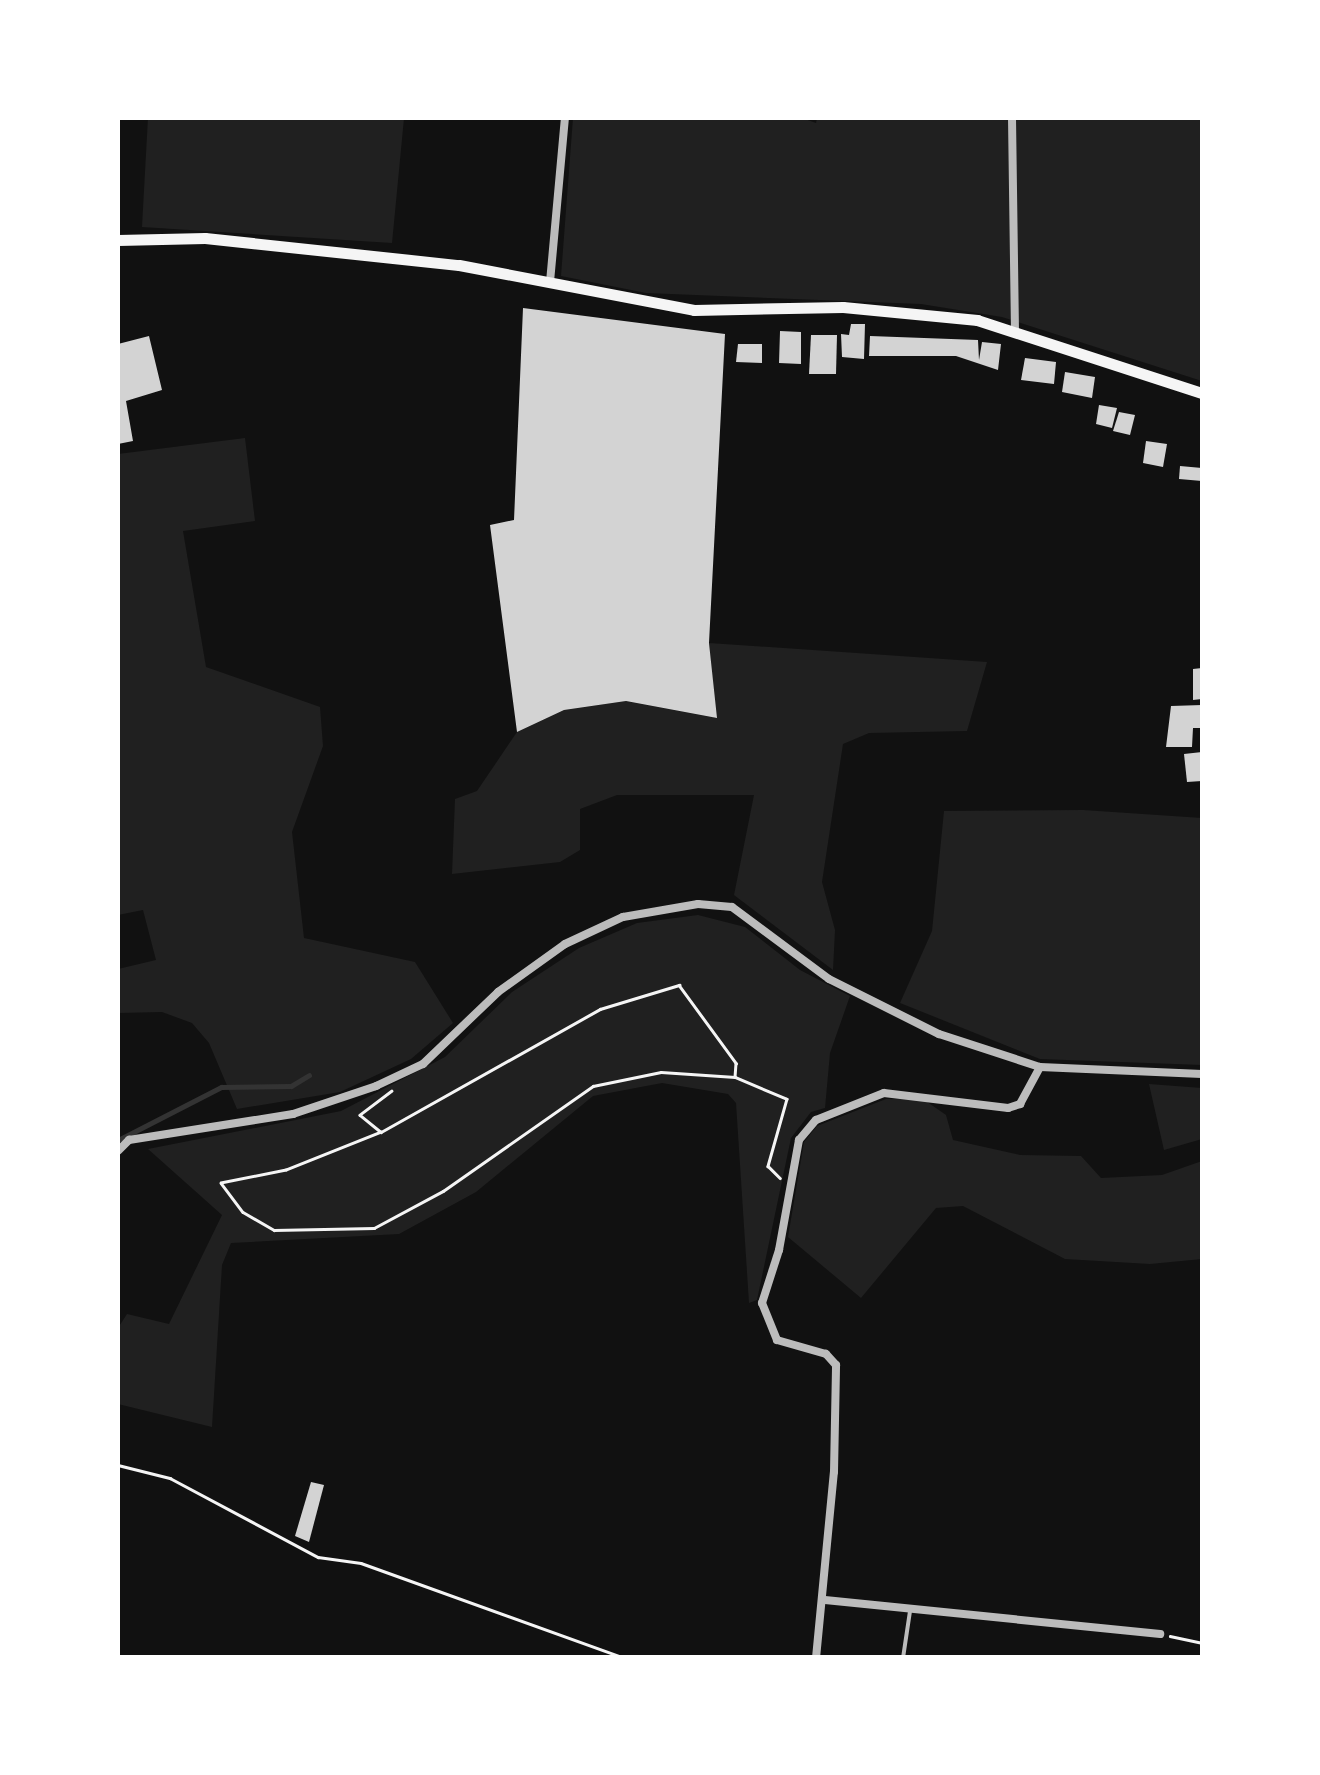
<!DOCTYPE html>
<html>
<head>
<meta charset="utf-8">
<style>
  body { margin:0 }
  #map { position:relative; width:1320px; height:1775px; overflow:hidden; background:#111; font-family:Inter,sans-serif }
  div>[style] { position:absolute }
  .green>* { inset:0; background:#202020 }
  .stream>* { height:5px; margin:-2.5px; padding:0 2.5px; transform-origin:2.5px; border-radius:2.5px; background:#333 }
  .building>* { inset:0; background:#d3d3d3 }
  .path>* { height:2.5px; margin:-1.25px; padding:0 1.25px; transform-origin:1.25px; border-radius:1.25px; background:#f5f5f5 }
  .service>* { height:4px; margin:-2px; padding:0 2px; transform-origin:2px; border-radius:2px; background:#bcbcbc }
  .minor>* { height:8px; margin:-4px; padding:0 4px; transform-origin:4px; border-radius:4px; background:#bcbcbc }
  .primary>* { height:11px; margin:-5.5px; padding:0 5.5px; transform-origin:5.5px; border-radius:5.5px; background:#f5f5f5 }
  span { translate:-50% -50%; white-space:nowrap; text-align:center; line-height:1.15; -webkit-text-stroke:10px #fff; paint-order:stroke }
  .frame { position:absolute; inset:0; border:120px solid #fff; pointer-events:none }
</style>
</head>
<body>
<div id="map">
  <div class="green">
    <i style="clip-path:polygon(148px 118px,404px 118px,392px 243px,142px 227px)"></i>
    <i style="clip-path:polygon(573px 118px,802px 118px,816px 123px,817px 118px,1202px 118px,1202px 381px,1002px 317px,921px 304px,646px 293px,561px 276px)"></i>
    <i style="clip-path:polygon(245px 438px,255px 521px,183px 531px,206px 667px,320px 707px,323px 746px,292px 832px,304px 938px,415px 962px,453px 1023px,411px 1059px,340px 1092px,237px 1109px,209px 1043px,192px 1023px,162px 1012px,118px 1013px,118px 969px,156px 960px,143px 910px,118px 915px,118px 454px)"></i>
    <i style="clip-path:polygon(709px 643px,987px 662px,967px 731px,869px 733px,843px 744px,822px 882px,835px 930px,833px 970px,734px 895px,754px 795px,617px 795px,580px 809px,580px 850px,560px 862px,452px 874px,455px 799px,477px 791px,517px 732px,564px 710px,626px 701px,716px 718px)"></i>
    <i style="clip-path:polygon(1083px 810px,1202px 818px,1202px 1065px,1040px 1059px,900px 1003px,932px 931px,944px 811px)"></i>
    <i style="clip-path:polygon(698px 915px,745px 927px,800px 970px,850px 996px,830px 1053px,825px 1108px,811px 1112px,791px 1138px,757px 1300px,749px 1303px,736px 1103px,728px 1094px,662px 1083px,593px 1096px,476px 1192px,399px 1234px,231px 1243px,222px 1265px,212px 1427px,118px 1404px,118px 1328px,127px 1314px,169px 1324px,222px 1215px,148px 1149px,341px 1111px,445px 1057px,512px 992px,579px 948px,637px 923px)"></i>
    <i style="clip-path:polygon(1149px 1084px,1202px 1088px,1202px 1139px,1164px 1150px)"></i>
    <i style="clip-path:polygon(886px 1099px,923px 1099px,946px 1115px,953px 1140px,1020px 1155px,1081px 1156px,1101px 1178px,1162px 1175px,1202px 1161px,1202px 1259px,1150px 1264px,1065px 1259px,963px 1206px,936px 1208px,861px 1298px,788px 1237px,804px 1142px,817px 1126px)"></i>
  </div>
  <div class="stream">
    <i style="left:118px;top:1140px;width:116px;rotate:-27.2deg"></i>
    <i style="left:221px;top:1087px;width:70px;rotate:-0.8deg"></i>
    <i style="left:291px;top:1086px;width:21px;rotate:-31deg"></i>
  </div>
  <div class="building">
    <i style="clip-path:polygon(523px 308px,725px 334px,709px 643px,717px 718px,626px 701px,564px 710px,517px 732px,490px 525px,514px 520px)"></i>
    <i style="clip-path:polygon(851px 324px,865px 324px,864px 359px,842px 357px,841px 334px,849px 335px)"></i>
    <i style="clip-path:polygon(780px 331px,801px 332px,801px 364px,779px 363px)"></i>
    <i style="clip-path:polygon(811px 335px,837px 335px,836px 374px,809px 374px)"></i>
    <i style="clip-path:polygon(149px 336px,162px 390px,126px 401px,133px 441px,118px 444px,118px 344px)"></i>
    <i style="clip-path:polygon(870px 336px,978px 340px,979px 360px,982px 342px,1001px 344px,998px 370px,956px 356px,869px 356px)"></i>
    <i style="clip-path:polygon(738px 344px,762px 344px,762px 363px,736px 362px)"></i>
    <i style="clip-path:polygon(1025px 358px,1056px 362px,1054px 384px,1021px 380px)"></i>
    <i style="clip-path:polygon(1065px 372px,1095px 377px,1092px 398px,1062px 392px)"></i>
    <i style="clip-path:polygon(1099px 405px,1117px 408px,1112px 428px,1096px 424px)"></i>
    <i style="clip-path:polygon(1119px 412px,1135px 415px,1130px 435px,1113px 431px)"></i>
    <i style="clip-path:polygon(1146px 441px,1167px 444px,1163px 467px,1143px 463px)"></i>
    <i style="clip-path:polygon(1180px 466px,1202px 468px,1202px 481px,1179px 479px)"></i>
    <i style="clip-path:polygon(1202px 668px,1202px 699px,1193px 700px,1193px 669px)"></i>
    <i style="clip-path:polygon(1202px 705px,1202px 728px,1193px 728px,1192px 747px,1166px 747px,1171px 706px)"></i>
    <i style="clip-path:polygon(1202px 752px,1202px 781px,1187px 782px,1184px 754px)"></i>
    <i style="clip-path:polygon(311px 1482px,324px 1485px,309px 1542px,295px 1536px)"></i>
  </div>
  <div class="path">
    <i style="left:392px;top:1091px;width:40px;rotate:143deg"></i>
    <i style="left:360px;top:1115px;width:27px;rotate:39deg"></i>
    <i style="left:381px;top:1132px;width:251px;rotate:-29.3deg"></i>
    <i style="left:600px;top:1009px;width:83px;rotate:-16.9deg"></i>
    <i style="left:679px;top:985px;width:97px;rotate:53.8deg"></i>
    <i style="left:736px;top:1063px;width:14px;rotate:94deg"></i>
    <i style="left:381px;top:1132px;width:102px;rotate:158.2deg"></i>
    <i style="left:286px;top:1170px;width:66px;rotate:168.7deg"></i>
    <i style="left:221px;top:1183px;width:36px;rotate:53deg"></i>
    <i style="left:243px;top:1212px;width:36px;rotate:30deg"></i>
    <i style="left:274px;top:1230px;width:100px;rotate:-1.1deg"></i>
    <i style="left:374px;top:1228px;width:78px;rotate:-28.2deg"></i>
    <i style="left:443px;top:1191px;width:183px;rotate:-35deg"></i>
    <i style="left:593px;top:1086px;width:69px;rotate:-11.6deg"></i>
    <i style="left:661px;top:1072px;width:74px;rotate:3.9deg"></i>
    <i style="left:735px;top:1077px;width:56px;rotate:22.9deg"></i>
    <i style="left:787px;top:1099px;width:70px;rotate:105.8deg"></i>
    <i style="left:768px;top:1166px;width:17px;rotate:45deg"></i>
    <i style="left:118px;top:1465px;width:54px;rotate:14deg"></i>
    <i style="left:170px;top:1478px;width:168px;rotate:28.1deg"></i>
    <i style="left:318px;top:1557px;width:43px;rotate:7.9deg"></i>
    <i style="left:361px;top:1563px;width:281px;rotate:19.8deg"></i>
    <i style="left:1170px;top:1636px;width:33px;rotate:12deg"></i>
  </div>
  <div class="service">
    <i style="left:903px;top:1658px;width:48px;rotate:-81.5deg"></i>
  </div>
  <div class="minor">
    <i style="left:1012px;top:118px;width:211px;rotate:89.2deg"></i>
    <i style="left:550px;top:282px;width:165px;rotate:-84.8deg"></i>
    <i style="left:118px;top:1151px;width:16px;rotate:-45deg"></i>
    <i style="left:129px;top:1140px;width:166px;rotate:-9deg"></i>
    <i style="left:293px;top:1114px;width:88px;rotate:-18.6deg"></i>
    <i style="left:376px;top:1086px;width:52px;rotate:-25.1deg"></i>
    <i style="left:423px;top:1064px;width:104px;rotate:-43.8deg"></i>
    <i style="left:498px;top:992px;width:82px;rotate:-35.6deg"></i>
    <i style="left:565px;top:944px;width:64px;rotate:-25deg"></i>
    <i style="left:623px;top:917px;width:76px;rotate:-9.8deg"></i>
    <i style="left:698px;top:904px;width:34px;rotate:5deg"></i>
    <i style="left:732px;top:907px;width:121px;rotate:36.6deg"></i>
    <i style="left:829px;top:979px;width:123px;rotate:26.6deg"></i>
    <i style="left:939px;top:1034px;width:106px;rotate:18.1deg"></i>
    <i style="left:1040px;top:1067px;width:162px;rotate:2.5deg"></i>
    <i style="left:825px;top:1600px;width:337px;rotate:5.8deg"></i>
    <i style="left:816px;top:1658px;width:187px;rotate:-84.5deg"></i>
    <i style="left:834px;top:1472px;width:107px;rotate:-88.9deg"></i>
    <i style="left:836px;top:1365px;width:15px;rotate:-132deg"></i>
    <i style="left:826px;top:1354px;width:51px;rotate:-164.1deg"></i>
    <i style="left:777px;top:1340px;width:40px;rotate:-112deg"></i>
    <i style="left:762px;top:1303px;width:56px;rotate:-72.2deg"></i>
    <i style="left:779px;top:1250px;width:112px;rotate:-79.7deg"></i>
    <i style="left:799px;top:1140px;width:26px;rotate:-50deg"></i>
    <i style="left:816px;top:1120px;width:73px;rotate:-21.7deg"></i>
    <i style="left:884px;top:1093px;width:125px;rotate:6.9deg"></i>
    <i style="left:1008px;top:1108px;width:13px;rotate:-18deg"></i>
    <i style="left:1020px;top:1104px;width:42px;rotate:-61.6deg"></i>
  </div>
  <div class="primary">
    <i style="left:118px;top:240px;width:87px;rotate:-1.3deg"></i>
    <i style="left:205px;top:238px;width:255px;rotate:6.1deg"></i>
    <i style="left:459px;top:265px;width:239px;rotate:10.8deg"></i>
    <i style="left:694px;top:310px;width:149px;rotate:-1.2deg"></i>
    <i style="left:843px;top:307px;width:135px;rotate:5.5deg"></i>
    <i style="left:977px;top:320px;width:237px;rotate:18deg"></i>
  </div>
  <div class="frame"></div>
</div>
</body>
</html>
